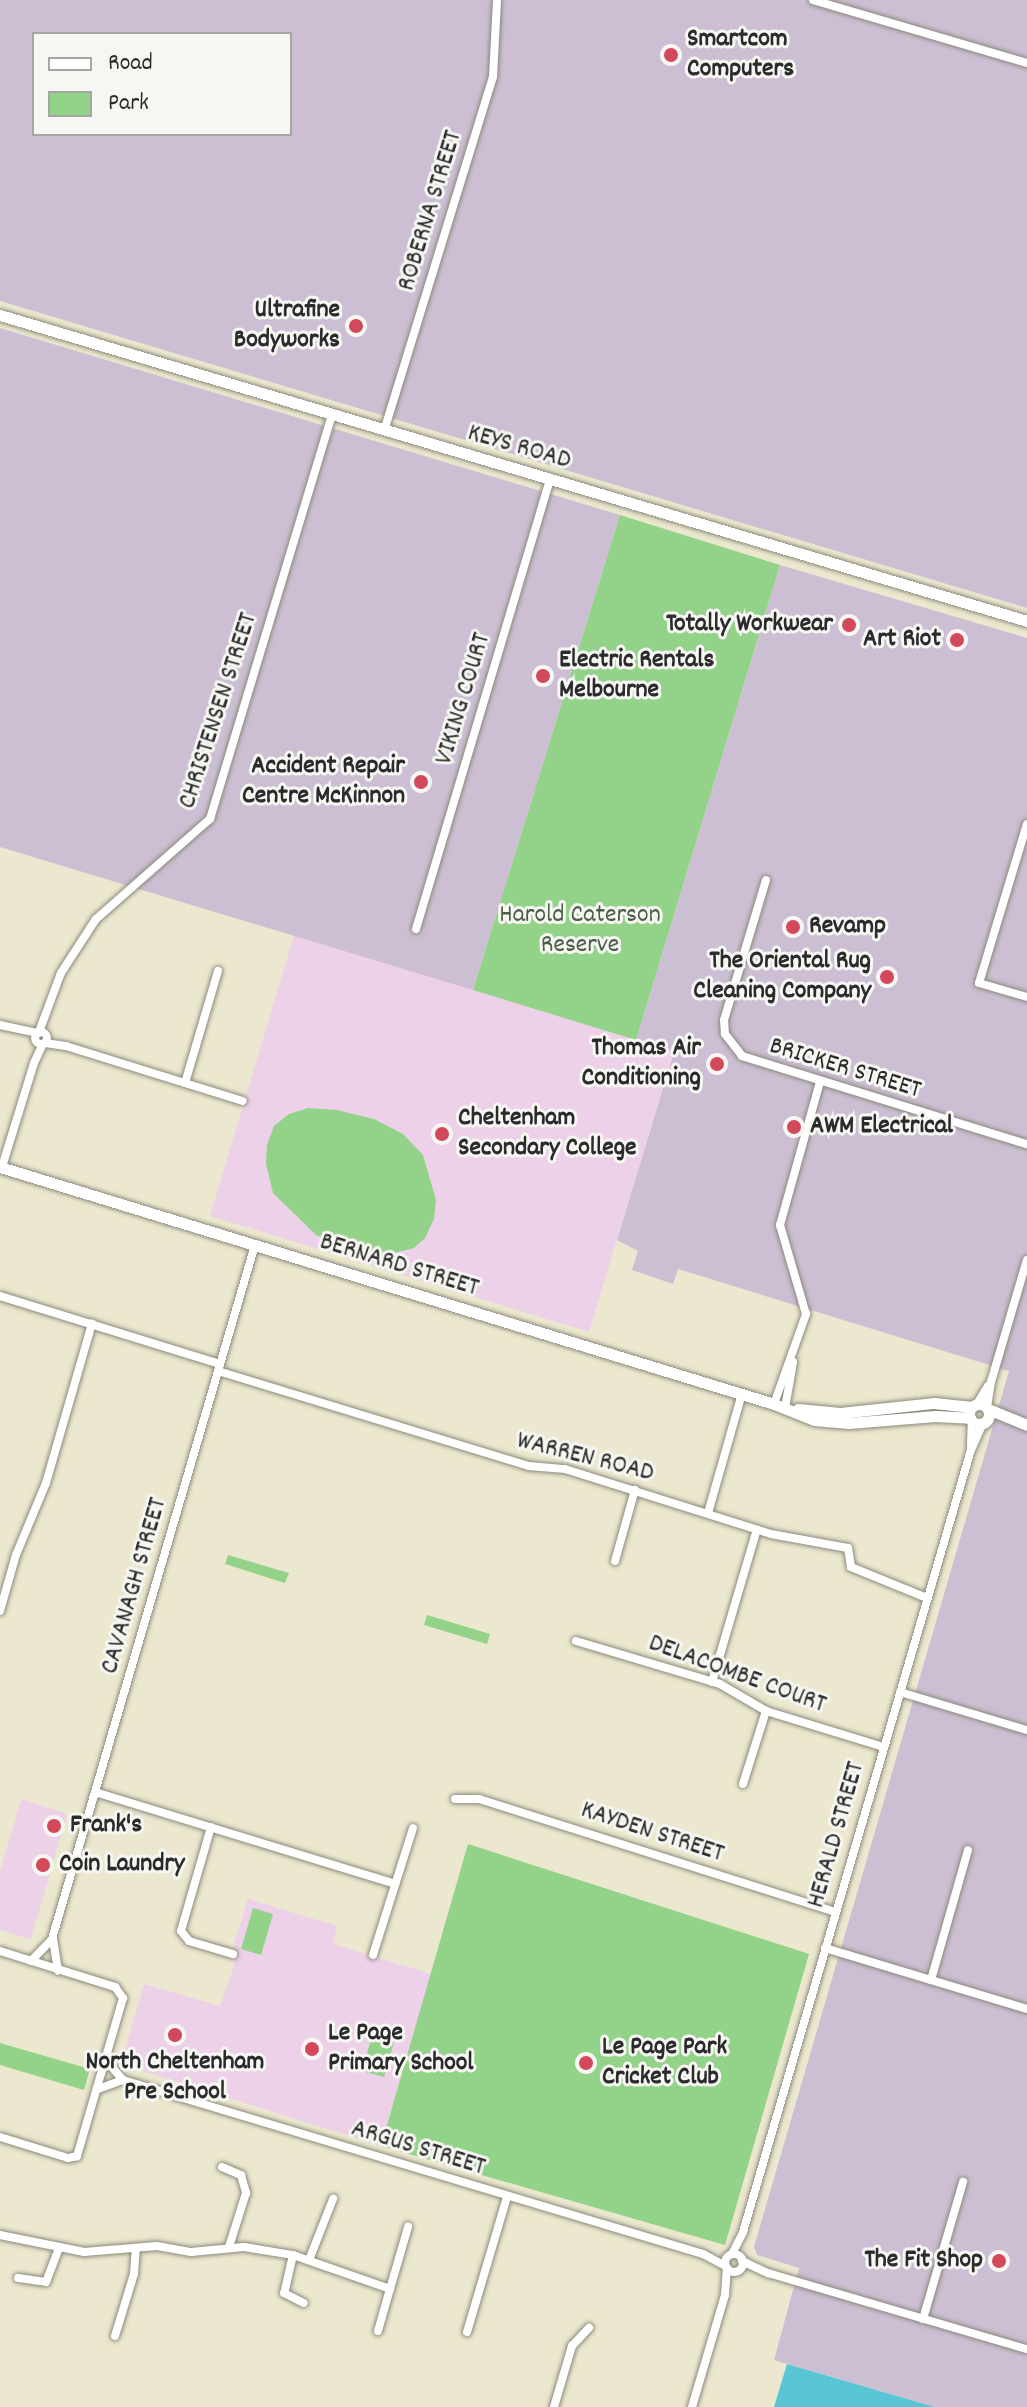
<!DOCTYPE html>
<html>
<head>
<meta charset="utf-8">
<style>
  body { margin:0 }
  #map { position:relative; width:1027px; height:2407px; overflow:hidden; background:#ece8cf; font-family:Dekko,sans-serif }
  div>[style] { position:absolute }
  .built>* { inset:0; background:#edd1e9 }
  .industrial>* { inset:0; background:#ccbfd4 }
  .green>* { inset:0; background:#93d289 }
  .water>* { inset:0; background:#5ac5d5 }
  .roads { filter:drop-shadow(0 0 2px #8c8a7d) drop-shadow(0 0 2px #8c8a7d) }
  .minor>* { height:8px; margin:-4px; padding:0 4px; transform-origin:4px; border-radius:4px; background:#fff }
  .minor>.ring { margin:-4px; padding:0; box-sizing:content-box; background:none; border:8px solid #fff; border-radius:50% }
  .tertiary>* { height:11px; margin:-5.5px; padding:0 5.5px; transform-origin:5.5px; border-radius:5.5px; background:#fff }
  .tertiary>.ring { margin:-5.5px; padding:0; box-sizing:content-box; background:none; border:11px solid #fff; border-radius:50% }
  .dots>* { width:22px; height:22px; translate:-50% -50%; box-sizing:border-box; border:4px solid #f6f6f2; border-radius:50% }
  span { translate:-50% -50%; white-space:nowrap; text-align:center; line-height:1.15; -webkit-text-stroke:6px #f6f6f2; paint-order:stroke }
  .poi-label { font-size:26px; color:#2b2b2b; font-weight:700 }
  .left { translate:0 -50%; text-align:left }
  .right { translate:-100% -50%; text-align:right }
  .street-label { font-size:26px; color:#2b2b2b }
  .park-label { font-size:26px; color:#4a5d47 }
  .legend { position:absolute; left:32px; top:32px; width:260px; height:104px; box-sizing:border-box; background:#f6f6f2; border:2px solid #a5a5a2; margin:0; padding:10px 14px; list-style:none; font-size:24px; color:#2b2b2b }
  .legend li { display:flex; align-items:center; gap:16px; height:40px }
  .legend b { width:40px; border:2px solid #a5a5a2 }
</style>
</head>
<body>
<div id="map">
  <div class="built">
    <i style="clip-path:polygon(294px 935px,674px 1051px,589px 1332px,210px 1216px)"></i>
    <i style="clip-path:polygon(21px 1799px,67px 1814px,31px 1939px,0 1930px,0 1872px)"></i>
    <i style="clip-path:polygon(248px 1899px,337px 1926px,333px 1944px,431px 1974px,381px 2146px,127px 2066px,122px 2060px,144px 1984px,220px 2006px,234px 1966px,235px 1941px)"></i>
  </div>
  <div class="industrial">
    <i style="clip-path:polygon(evenodd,0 0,1027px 0,1027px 608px,0 301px,0 0,34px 34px,290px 34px,290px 134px,34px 134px,34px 34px)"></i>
    <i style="clip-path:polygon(0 328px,620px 515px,473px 990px,0 847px)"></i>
    <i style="clip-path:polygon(780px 565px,1027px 638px,1027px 2407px,935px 2407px,774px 2360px,799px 2268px,757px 2255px,754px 2247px,1009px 1371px,678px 1269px,673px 1284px,632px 1270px,638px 1251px,617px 1240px,674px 1052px,636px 1040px)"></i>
  </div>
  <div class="green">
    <i style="clip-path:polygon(620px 515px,780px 565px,636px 1040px,473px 990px)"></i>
    <i style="clip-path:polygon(308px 1108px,337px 1110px,374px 1119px,403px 1134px,423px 1155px,436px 1200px,434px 1219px,425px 1238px,414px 1248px,382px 1256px,349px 1249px,316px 1235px,273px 1193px,266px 1164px,267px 1145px,274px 1126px,289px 1114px)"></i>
    <i style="clip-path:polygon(228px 1555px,289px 1573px,285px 1583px,225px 1564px)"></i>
    <i style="clip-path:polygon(427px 1615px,490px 1634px,487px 1644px,424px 1625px)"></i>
    <i style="clip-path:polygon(468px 1844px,809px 1954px,725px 2245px,381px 2146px)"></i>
    <i style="clip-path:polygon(253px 1908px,273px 1914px,261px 1955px,241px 1949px)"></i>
    <i style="clip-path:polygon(374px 2029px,396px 2035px,384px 2077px,362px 2071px)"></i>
    <i style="clip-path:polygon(0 2043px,90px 2069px,84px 2090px,0 2065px)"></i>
  </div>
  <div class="water">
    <i style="clip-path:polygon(787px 2364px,935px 2407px,774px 2407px)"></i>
  </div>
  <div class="roads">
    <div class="minor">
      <i style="left:813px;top:0;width:223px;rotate:16.4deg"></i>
      <i style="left:384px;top:431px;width:370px;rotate:-72.9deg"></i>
      <i style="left:493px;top:77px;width:77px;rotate:-87deg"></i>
      <i style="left:1027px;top:824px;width:166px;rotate:106.8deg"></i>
      <i style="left:979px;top:983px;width:50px;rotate:16.3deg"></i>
      <i style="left:766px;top:880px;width:146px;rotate:106.7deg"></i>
      <i style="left:724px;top:1020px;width:14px;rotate:86deg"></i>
      <i style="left:725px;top:1034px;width:28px;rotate:52deg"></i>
      <i style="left:742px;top:1056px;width:298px;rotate:17.2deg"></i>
      <i style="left:416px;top:929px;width:469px;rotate:-73.4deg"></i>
      <i style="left:0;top:1025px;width:39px;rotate:12deg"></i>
      <i class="ring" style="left:35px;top:1032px;width:4px;height:4px"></i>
      <i style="left:39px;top:1032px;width:63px;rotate:-69.6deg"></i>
      <i style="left:61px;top:973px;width:64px;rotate:-57.1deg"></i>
      <i style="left:96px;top:919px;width:152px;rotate:-41.3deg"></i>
      <i style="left:210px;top:819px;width:422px;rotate:-73.2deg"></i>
      <i style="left:45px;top:1043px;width:21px;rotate:8deg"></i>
      <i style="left:66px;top:1046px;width:185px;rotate:17.3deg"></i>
      <i style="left:185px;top:1083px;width:117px;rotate:-73.6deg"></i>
      <i style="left:2px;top:1167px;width:109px;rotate:-72.9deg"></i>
      <i style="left:34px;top:1063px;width:21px;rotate:-65deg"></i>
      <i style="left:0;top:1296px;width:230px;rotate:17.2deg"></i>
      <i style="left:218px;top:1371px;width:325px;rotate:17deg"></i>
      <i style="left:529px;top:1466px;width:36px;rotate:5deg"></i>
      <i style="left:565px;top:1469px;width:216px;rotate:17.5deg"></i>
      <i style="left:771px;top:1534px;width:78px;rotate:10.3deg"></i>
      <i style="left:848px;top:1548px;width:19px;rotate:81deg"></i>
      <i style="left:851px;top:1567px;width:82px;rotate:22.2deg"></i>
      <i style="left:774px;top:1404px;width:96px;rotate:-70.4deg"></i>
      <i style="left:806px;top:1314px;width:93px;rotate:-106.3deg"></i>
      <i style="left:780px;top:1225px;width:148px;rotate:-74.4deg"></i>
      <i style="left:977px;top:1404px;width:21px;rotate:-59deg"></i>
      <i style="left:987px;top:1407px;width:25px;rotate:-81deg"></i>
      <i style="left:991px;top:1382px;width:127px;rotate:-73.6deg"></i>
      <i style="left:785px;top:1408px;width:47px;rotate:-80.1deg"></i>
      <i style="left:971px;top:1445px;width:24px;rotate:-88deg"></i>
      <i style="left:708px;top:1513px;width:124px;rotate:-74.1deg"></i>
      <i style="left:615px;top:1561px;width:74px;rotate:-74.3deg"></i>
      <i style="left:0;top:1611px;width:58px;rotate:-74.1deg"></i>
      <i style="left:16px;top:1555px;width:78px;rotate:-67.4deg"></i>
      <i style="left:46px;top:1483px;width:166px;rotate:-73.9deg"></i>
      <i style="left:576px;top:1641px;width:150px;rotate:16.6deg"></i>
      <i style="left:720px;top:1684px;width:53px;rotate:30.4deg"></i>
      <i style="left:766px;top:1711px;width:123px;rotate:17deg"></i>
      <i style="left:712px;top:1682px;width:159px;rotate:-73.6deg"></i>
      <i style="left:900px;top:1692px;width:133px;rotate:16.7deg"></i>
      <i style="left:743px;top:1784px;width:77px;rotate:-72.5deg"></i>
      <i style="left:95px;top:1792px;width:314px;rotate:17deg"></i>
      <i style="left:455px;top:1799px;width:24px"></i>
      <i style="left:479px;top:1799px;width:374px;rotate:17.6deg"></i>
      <i style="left:211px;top:1827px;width:108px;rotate:106.1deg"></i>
      <i style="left:181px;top:1931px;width:13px;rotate:51deg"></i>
      <i style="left:189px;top:1941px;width:46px;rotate:16.5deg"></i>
      <i style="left:53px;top:1939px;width:32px;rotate:81deg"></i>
      <i style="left:825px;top:1948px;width:211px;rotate:16.8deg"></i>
      <i style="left:0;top:1951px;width:121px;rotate:17.4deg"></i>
      <i style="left:115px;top:1987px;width:14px;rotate:54deg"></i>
      <i style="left:123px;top:1998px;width:165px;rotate:106.2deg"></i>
      <i style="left:77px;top:2156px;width:9px;rotate:167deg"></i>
      <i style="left:68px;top:2158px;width:71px;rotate:-162.8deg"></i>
      <i style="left:373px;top:1955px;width:133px;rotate:-72.5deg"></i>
      <i style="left:31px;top:1961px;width:30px;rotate:-46deg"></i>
      <i style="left:52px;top:1939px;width:723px;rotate:-73.7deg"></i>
      <i style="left:931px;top:1980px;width:135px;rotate:-74.1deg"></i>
      <i style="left:106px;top:2060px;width:26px;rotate:50deg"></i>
      <i style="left:123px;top:2080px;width:606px;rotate:16.7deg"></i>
      <i style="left:703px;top:2254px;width:26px;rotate:28deg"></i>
      <i style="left:98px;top:2089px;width:27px;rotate:-20deg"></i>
      <i style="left:222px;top:2167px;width:21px;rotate:23deg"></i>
      <i style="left:241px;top:2175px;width:19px;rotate:74deg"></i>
      <i style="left:246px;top:2193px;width:57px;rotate:107.5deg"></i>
      <i style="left:0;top:2235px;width:86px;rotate:11.4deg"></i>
      <i style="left:84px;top:2252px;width:73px;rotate:-4.7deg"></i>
      <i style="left:157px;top:2246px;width:35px;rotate:10deg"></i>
      <i style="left:191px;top:2252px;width:53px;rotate:-5.4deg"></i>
      <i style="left:244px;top:2247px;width:50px;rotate:9.3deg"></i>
      <i style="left:293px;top:2255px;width:103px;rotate:19.3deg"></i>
      <i style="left:390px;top:2289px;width:65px;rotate:-73.8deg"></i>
      <i style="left:732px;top:2254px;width:25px;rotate:-63deg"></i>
      <i style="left:743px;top:2232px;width:815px;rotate:-73.75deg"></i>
      <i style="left:971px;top:1450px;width:30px;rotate:-66deg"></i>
      <i class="ring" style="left:725px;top:2254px;width:10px;height:10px"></i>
      <i style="left:293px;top:2255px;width:39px;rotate:103deg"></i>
      <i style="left:284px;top:2293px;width:22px;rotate:27deg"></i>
      <i style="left:309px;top:2260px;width:66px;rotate:-68.5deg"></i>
      <i style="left:742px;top:2261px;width:29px;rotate:25deg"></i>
      <i style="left:768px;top:2273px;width:270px;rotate:16.4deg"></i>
      <i style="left:18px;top:2278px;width:28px;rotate:8deg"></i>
      <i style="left:46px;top:2282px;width:36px;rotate:-69deg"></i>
      <i style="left:923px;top:2319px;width:143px;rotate:-73.7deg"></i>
      <i style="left:378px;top:2331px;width:44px;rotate:-74.1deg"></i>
      <i style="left:467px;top:2332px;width:141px;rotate:-73.5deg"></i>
      <i style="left:115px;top:2336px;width:65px;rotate:-73deg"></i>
      <i style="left:134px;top:2274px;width:26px;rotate:-86deg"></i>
      <i style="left:554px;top:2407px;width:64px;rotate:-73.6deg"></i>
      <i style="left:572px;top:2346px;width:25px;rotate:-47deg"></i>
      <i style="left:692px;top:2407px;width:117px;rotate:-73.6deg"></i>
      <i style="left:725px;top:2295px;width:27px;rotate:-86deg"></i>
    </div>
    <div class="tertiary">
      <i style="left:0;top:315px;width:1072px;rotate:16.59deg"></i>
      <i style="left:0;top:1167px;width:809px;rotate:17.02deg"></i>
      <i style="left:774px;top:1404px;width:43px;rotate:21.8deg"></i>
      <i style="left:814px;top:1420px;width:35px;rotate:5deg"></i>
      <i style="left:849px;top:1423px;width:86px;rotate:-4.7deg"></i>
      <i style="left:935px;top:1416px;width:35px;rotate:3deg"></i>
      <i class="ring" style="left:969px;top:1404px;width:9px;height:9px"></i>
      <i style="left:798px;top:1409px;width:42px;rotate:5.4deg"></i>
      <i style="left:840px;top:1413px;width:95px;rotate:-6.1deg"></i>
      <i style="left:934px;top:1403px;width:38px;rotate:6deg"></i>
      <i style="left:988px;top:1409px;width:42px;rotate:22.3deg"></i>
    </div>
  </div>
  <div class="dots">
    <i style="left:671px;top:55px;background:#d1495b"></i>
    <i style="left:356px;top:326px;background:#d1495b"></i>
    <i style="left:849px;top:625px;background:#d1495b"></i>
    <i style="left:957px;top:640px;background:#d1495b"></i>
    <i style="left:543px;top:676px;background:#d1495b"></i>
    <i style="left:421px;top:782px;background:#d1495b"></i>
    <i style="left:793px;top:927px;background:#d1495b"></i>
    <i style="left:887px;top:977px;background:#d1495b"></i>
    <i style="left:717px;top:1064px;background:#d1495b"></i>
    <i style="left:794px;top:1127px;background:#d1495b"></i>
    <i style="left:442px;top:1134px;background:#d1495b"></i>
    <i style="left:54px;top:1826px;background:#d1495b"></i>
    <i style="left:43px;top:1865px;background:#d1495b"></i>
    <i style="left:175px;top:2035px;background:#d1495b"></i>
    <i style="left:312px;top:2049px;background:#d1495b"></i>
    <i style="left:586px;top:2063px;background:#d1495b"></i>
    <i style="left:999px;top:2261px;background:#d1495b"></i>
  </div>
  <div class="poi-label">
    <span class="left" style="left:687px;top:55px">Smartcom<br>Computers</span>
    <span class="right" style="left:340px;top:326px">Ultrafine<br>Bodyworks</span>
    <span class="right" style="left:833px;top:625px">Totally Workwear</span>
    <span class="right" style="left:941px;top:640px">Art Riot</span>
    <span class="left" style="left:559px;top:676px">Electric Rentals<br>Melbourne</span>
    <span class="right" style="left:405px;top:782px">Accident Repair<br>Centre McKinnon</span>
    <span class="left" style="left:809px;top:927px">Revamp</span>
    <span class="right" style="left:871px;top:977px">The Oriental Rug<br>Cleaning Company</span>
    <span class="right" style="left:701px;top:1064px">Thomas Air<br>Conditioning</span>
    <span class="left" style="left:458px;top:1134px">Cheltenham<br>Secondary College</span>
    <span class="left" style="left:810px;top:1127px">AWM Electrical</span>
    <span class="left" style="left:70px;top:1826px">Frank's</span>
    <span class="left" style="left:59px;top:1865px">Coin Laundry</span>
    <span class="left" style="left:328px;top:2049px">Le Page<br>Primary School</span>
    <span class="left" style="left:602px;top:2063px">Le Page Park<br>Cricket Club</span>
    <span style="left:175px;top:2078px">North Cheltenham<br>Pre School</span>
    <span class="right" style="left:983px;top:2261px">The Fit Shop</span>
  </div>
  <div class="street-label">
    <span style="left:431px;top:211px;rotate:-73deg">ROBERNA STREET</span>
    <span style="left:519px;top:448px;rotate:16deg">KEYS ROAD</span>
    <span style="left:464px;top:699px;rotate:-73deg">VIKING COURT</span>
    <span style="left:219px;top:711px;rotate:-72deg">CHRISTENSEN STREET</span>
    <span style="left:845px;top:1069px;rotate:17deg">BRICKER STREET</span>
    <span style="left:399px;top:1266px;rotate:17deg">BERNARD STREET</span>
    <span style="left:585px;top:1458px;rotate:14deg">WARREN ROAD</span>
    <span style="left:135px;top:1586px;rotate:-74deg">CAVANAGH STREET</span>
    <span style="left:737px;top:1675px;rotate:20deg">DELACOMBE COURT</span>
    <span style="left:652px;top:1833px;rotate:18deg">KAYDEN STREET</span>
    <span style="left:837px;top:1835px;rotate:-74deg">HERALD STREET</span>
    <span style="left:418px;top:2149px;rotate:17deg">ARGUS STREET</span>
  </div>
  <div class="park-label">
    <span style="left:580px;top:931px">Harold Caterson<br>Reserve</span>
  </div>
  <ul class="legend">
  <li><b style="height:10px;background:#fff"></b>Road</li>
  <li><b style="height:22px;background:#93d289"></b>Park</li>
  </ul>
</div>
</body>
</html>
